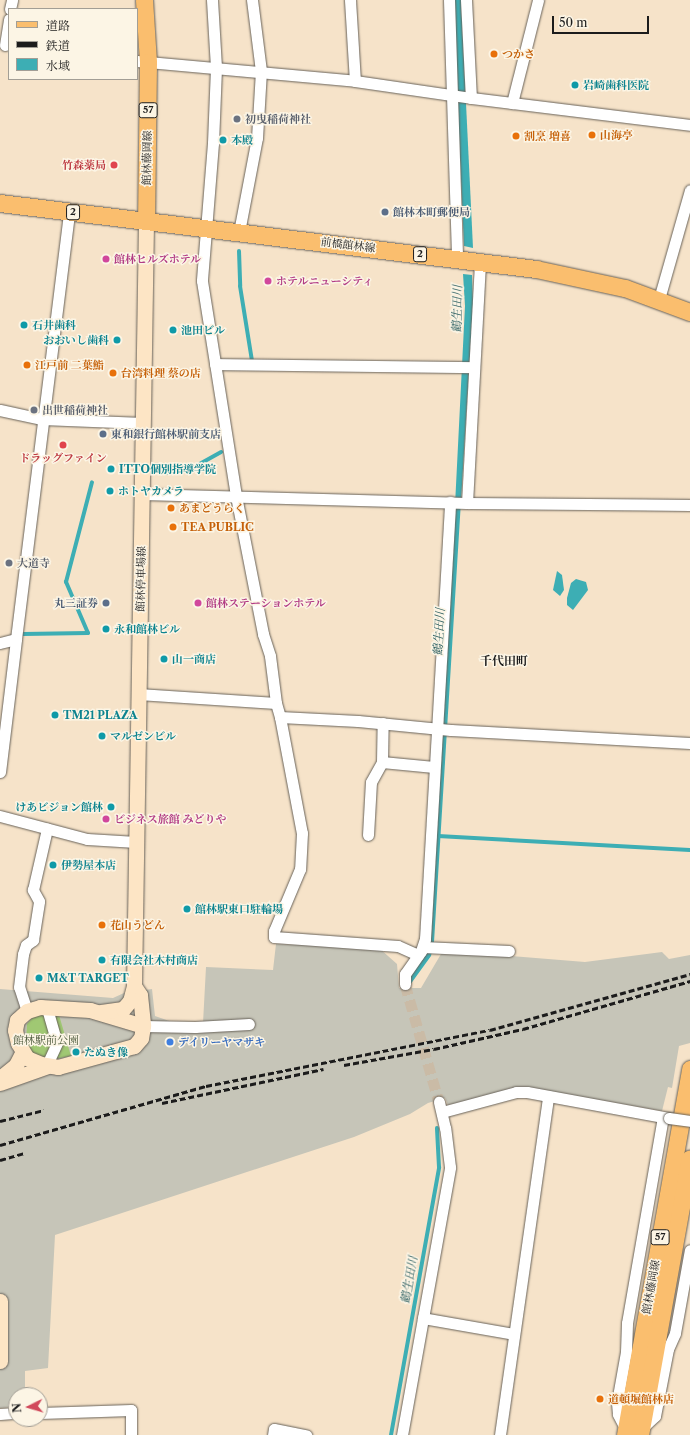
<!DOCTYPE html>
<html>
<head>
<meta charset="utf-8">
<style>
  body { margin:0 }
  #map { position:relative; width:690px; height:1435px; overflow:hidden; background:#f6e3c9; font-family:"Libre Caslon Text","Noto Serif JP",serif }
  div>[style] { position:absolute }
  .industrial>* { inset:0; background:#c6c5b8 }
  .green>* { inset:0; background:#a0c873 }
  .water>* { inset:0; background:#3daeb4 }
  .stream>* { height:4px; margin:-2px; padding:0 2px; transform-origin:2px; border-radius:2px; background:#3daeb4 }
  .street-tunnel>* { height:11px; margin-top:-5.5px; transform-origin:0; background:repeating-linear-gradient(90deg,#cabba6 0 11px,transparent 0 16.5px) }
  .roads { filter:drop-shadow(0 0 1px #686259) drop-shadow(0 0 1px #686259) }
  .street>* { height:11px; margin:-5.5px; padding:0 5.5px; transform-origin:5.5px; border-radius:5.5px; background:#fff }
  .secondary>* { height:15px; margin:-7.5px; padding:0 7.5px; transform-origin:7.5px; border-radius:7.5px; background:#fde5c5 }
  .primary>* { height:17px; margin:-8.5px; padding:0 8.5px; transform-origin:8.5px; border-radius:8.5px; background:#fabe6e }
  .rail>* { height:3px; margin-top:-1.5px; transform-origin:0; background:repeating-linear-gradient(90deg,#1c1c1c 0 6px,transparent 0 9px) }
  .bridges { filter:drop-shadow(0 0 1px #686259) drop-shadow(0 0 1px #686259) }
  .street-bridge>* { height:11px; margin:-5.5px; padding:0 5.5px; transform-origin:5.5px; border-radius:5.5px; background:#fff }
  .dots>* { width:11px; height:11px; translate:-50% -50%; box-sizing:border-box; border:2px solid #fcf5e5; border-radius:50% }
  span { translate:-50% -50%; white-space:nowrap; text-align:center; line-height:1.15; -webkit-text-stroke:3px #fcf5e5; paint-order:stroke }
  .shield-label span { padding:1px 3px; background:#fcf5e5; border:1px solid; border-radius:3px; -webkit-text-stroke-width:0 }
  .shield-label { font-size:10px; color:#1c1c1c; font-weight:700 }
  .food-label { font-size:11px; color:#c56008; font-weight:700 }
  .left { translate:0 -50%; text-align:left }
  .culture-label { font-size:11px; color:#0d838f; font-weight:700 }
  .right { translate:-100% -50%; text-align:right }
  .worship-label { font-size:11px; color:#5b616d; font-weight:700 }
  .street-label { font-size:11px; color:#1c1c1c }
  .health-label { font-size:11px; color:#be3a42; font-weight:700 }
  .service-label { font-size:11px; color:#4e5e75; font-weight:700 }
  .hotel-label { font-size:11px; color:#b23c85; font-weight:700 }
  .park-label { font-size:11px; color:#4a583a }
  .shop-label { font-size:11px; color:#366cbe; font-weight:700 }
  .water-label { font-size:12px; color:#2b5e60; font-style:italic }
  .neighbourhood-label { font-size:12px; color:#1c1c1c; font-weight:700 }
  .legend { position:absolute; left:8px; top:8px; width:130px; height:72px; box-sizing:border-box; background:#fcf5e5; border:1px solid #a29e95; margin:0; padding:5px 7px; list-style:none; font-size:12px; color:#1c1c1c }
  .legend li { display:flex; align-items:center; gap:8px; height:20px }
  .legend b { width:20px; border:1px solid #a29e95 }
  .north { position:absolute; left:8px; top:1387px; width:40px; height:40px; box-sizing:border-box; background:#fcf5e5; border:1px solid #a29e95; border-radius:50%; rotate:265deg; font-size:11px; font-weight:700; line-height:16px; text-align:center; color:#1c1c1c }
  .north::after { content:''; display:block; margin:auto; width:14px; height:18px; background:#d1495b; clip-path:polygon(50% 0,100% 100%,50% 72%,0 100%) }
  .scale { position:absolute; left:552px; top:16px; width:97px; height:18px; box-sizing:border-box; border:2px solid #1c1c1c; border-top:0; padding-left:5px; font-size:12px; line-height:14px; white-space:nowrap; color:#1c1c1c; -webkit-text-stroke:3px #fcf5e5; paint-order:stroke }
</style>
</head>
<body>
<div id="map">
  <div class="industrial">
    <i style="clip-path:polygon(276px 944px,379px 948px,397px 964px,399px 988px,421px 988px,441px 954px,500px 955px,585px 962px,662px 952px,669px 959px,690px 955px,690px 1043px,679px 1046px,672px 1088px,668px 1087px,662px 1111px,525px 1087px,448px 1105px,445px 1098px,428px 1103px,410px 1114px,354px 1137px,55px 1235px,48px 1368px,25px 1371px,25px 1395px,16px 1395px,16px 1407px,0 1408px,0 989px,113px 998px,124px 993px,152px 989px,155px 1016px,175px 1023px,203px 1023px,206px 967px,273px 970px)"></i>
  </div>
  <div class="green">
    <i style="clip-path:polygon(45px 1012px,59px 1015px,71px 1056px,49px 1060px,30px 1052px,26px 1042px,27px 1024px,34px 1016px)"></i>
  </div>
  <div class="water">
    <i style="clip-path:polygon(453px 0,461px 0,473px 248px,464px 246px)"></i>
    <i style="clip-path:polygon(463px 274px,472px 275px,473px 305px,434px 942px,431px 956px,410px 985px,408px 977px,421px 957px,453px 545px,465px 306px)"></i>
    <i style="clip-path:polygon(557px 571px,562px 575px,564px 590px,560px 596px,553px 590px)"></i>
    <i style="clip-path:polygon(576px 579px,586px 582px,588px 590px,573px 610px,567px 605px,567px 598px,571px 583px)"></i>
  </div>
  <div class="stream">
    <i style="left:239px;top:251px;width:35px;rotate:88deg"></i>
    <i style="left:240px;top:286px;width:76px;rotate:80.9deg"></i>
    <i style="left:162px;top:473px;width:25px;rotate:-5deg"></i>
    <i style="left:187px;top:471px;width:39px;rotate:-29deg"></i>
    <i style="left:23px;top:634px;width:65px;rotate:-0.9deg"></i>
    <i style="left:88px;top:633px;width:56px;rotate:-113.3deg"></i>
    <i style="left:66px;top:582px;width:103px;rotate:-75.4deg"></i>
    <i style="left:438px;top:836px;width:252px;rotate:3.2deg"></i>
    <i style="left:391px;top:1435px;width:272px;rotate:-79.8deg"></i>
    <i style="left:439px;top:1167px;width:39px;rotate:-93deg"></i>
  </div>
  <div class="street-tunnel">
    <i style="left:405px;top:984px;width:123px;rotate:73.9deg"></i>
  </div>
  <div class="roads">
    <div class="street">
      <i style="left:212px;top:0;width:68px;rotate:86.6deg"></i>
      <i style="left:216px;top:68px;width:75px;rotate:92.3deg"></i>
      <i style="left:213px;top:143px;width:138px;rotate:94.6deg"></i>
      <i style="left:202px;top:281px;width:218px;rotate:81deg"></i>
      <i style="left:236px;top:496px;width:141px;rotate:78.9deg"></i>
      <i style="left:263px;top:634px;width:23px;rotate:72deg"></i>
      <i style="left:270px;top:656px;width:47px;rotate:82.7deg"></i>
      <i style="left:276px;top:703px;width:15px;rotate:74deg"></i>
      <i style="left:280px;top:717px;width:118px;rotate:79.3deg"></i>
      <i style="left:302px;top:833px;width:36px;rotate:93deg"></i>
      <i style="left:300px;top:869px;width:67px;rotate:112.8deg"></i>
      <i style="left:274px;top:931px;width:6px;rotate:90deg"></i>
      <i style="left:274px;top:937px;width:124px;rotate:4.2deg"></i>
      <i style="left:398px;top:946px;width:22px;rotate:24deg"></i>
      <i style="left:350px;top:0;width:81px;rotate:86.5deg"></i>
      <i style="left:449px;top:0;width:259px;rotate:88.2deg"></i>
      <i style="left:466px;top:0;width:98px;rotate:87.1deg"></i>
      <i style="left:10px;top:9px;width:9px;rotate:-77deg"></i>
      <i style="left:5px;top:45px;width:26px;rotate:-81deg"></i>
      <i style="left:137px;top:61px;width:219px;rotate:5.2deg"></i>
      <i style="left:355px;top:81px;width:117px;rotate:8.3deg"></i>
      <i style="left:471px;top:98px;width:221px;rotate:7deg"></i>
      <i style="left:512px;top:103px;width:106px;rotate:-75.8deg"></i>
      <i style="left:239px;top:232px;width:96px;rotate:-79.2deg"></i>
      <i style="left:257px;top:138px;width:67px;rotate:-86.6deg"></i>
      <i style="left:261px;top:71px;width:72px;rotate:-97.2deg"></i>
      <i style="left:659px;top:299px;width:113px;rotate:-74.1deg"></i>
      <i style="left:215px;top:364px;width:259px;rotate:0.7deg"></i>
      <i style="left:0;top:410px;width:43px;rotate:12.1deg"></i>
      <i style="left:42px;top:419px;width:101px;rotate:2.3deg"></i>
      <i style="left:142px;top:494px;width:325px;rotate:1.6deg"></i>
      <i style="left:467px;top:503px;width:223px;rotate:0.5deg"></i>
      <i style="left:467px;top:503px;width:240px;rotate:-86.9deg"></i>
      <i style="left:0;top:643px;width:16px;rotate:-14deg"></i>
      <i style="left:16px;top:639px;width:430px;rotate:-82.9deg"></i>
      <i style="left:138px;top:694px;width:138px;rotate:3.7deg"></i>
      <i style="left:280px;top:717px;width:78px;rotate:2.9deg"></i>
      <i style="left:358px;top:721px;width:93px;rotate:5.5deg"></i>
      <i style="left:451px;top:730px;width:239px;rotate:3.1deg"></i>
      <i style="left:382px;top:762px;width:52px;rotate:5.5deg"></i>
      <i style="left:0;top:772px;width:134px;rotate:-83.1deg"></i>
      <i style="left:0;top:816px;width:90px;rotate:14.8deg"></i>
      <i style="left:87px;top:839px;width:49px;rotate:3.5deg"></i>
      <i style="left:368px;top:835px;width:53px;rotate:-86.8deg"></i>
      <i style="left:371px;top:782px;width:23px;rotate:-61deg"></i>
      <i style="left:382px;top:762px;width:39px;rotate:-89deg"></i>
      <i style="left:423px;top:947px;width:86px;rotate:2.7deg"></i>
      <i style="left:405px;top:984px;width:10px;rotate:-90deg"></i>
      <i style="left:405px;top:974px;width:28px;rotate:-55deg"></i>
      <i style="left:421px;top:951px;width:13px;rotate:-72deg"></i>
      <i style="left:425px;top:939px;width:438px;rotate:-86.7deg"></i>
      <i style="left:27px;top:1011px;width:25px;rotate:-108deg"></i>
      <i style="left:19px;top:987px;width:33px;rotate:-83deg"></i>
      <i style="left:23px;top:954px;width:9px;rotate:-72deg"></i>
      <i style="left:26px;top:945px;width:9px;rotate:-36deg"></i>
      <i style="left:33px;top:940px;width:39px;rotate:-81deg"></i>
      <i style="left:39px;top:901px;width:13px;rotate:-119deg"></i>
      <i style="left:33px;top:890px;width:63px;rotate:-77.1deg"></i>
      <i style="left:48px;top:1012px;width:32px;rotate:74deg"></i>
      <i style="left:57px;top:1043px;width:19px;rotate:115deg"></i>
      <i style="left:143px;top:1026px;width:52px;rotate:1.1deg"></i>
      <i style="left:195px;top:1027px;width:54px;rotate:-3.2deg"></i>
      <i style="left:442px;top:1112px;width:77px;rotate:-15.1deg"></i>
      <i style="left:516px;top:1092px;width:11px"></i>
      <i style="left:527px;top:1092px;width:144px;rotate:10.4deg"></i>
      <i style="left:423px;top:1318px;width:92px;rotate:10deg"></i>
      <i style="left:40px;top:1413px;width:91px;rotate:-1.9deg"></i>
      <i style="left:131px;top:1410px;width:25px;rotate:90deg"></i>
      <i style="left:0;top:1414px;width:16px;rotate:-4deg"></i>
      <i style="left:641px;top:1429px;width:19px;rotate:-43deg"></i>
      <i style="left:655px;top:1416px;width:68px;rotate:-79deg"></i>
      <i style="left:668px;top:1349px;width:17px;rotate:-66deg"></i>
      <i style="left:675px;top:1333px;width:84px;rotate:-79.8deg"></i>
      <i style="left:626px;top:1430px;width:18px;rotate:-117deg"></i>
      <i style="left:618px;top:1414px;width:12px;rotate:-95deg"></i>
      <i style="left:617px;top:1402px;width:51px;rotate:-79.8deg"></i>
      <i style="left:626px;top:1352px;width:29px;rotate:-88deg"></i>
      <i style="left:627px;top:1323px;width:209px;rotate:-80.1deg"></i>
      <i style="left:273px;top:1435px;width:6px;rotate:-81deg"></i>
      <i style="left:274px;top:1429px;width:33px;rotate:11deg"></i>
      <i style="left:402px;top:1435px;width:272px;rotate:-79.8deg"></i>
      <i style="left:450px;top:1167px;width:39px;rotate:-97deg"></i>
      <i style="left:445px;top:1128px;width:27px;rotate:-103deg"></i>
      <i style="left:500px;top:1435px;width:342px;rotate:-81.9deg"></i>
    </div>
    <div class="secondary">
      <i style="left:134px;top:986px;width:11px;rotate:56deg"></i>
      <i style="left:140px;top:995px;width:31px;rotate:84deg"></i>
      <i style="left:143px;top:1026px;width:12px;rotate:99deg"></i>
      <i style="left:141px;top:1038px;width:11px;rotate:131deg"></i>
      <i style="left:134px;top:1046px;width:79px;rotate:164.6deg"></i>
      <i style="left:58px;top:1067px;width:17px;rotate:-170deg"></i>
      <i style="left:41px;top:1064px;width:15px;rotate:-157deg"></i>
      <i style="left:27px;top:1058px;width:17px;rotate:-121deg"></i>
      <i style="left:18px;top:1043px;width:13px;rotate:-103deg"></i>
      <i style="left:15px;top:1030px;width:10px;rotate:-79deg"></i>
      <i style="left:17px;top:1020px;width:13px;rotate:-42deg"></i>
      <i style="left:27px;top:1011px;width:14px;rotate:-17deg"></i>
      <i style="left:40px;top:1007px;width:50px;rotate:3.4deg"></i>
      <i style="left:90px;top:1010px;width:55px;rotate:16.8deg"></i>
      <i style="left:101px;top:1012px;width:22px;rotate:-8deg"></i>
      <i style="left:123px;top:1009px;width:11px;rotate:-49deg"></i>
      <i style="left:130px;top:1001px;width:16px;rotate:-75deg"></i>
      <i style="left:134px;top:986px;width:766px;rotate:-89.1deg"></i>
      <i style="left:0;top:1078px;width:21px;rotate:-39deg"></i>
      <i style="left:16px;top:1065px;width:13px;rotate:-63deg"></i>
      <i style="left:0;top:1083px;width:51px;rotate:-19.5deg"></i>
      <i style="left:0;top:1301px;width:60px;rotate:90deg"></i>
    </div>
    <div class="primary">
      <i style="left:144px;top:0;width:62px;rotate:86.3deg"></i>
      <i style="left:148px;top:62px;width:158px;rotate:90.7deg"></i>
      <i style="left:0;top:203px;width:540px;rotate:7.02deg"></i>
      <i style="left:536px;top:269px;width:91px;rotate:12.1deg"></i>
      <i style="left:625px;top:288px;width:69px;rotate:20.3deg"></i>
      <i style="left:625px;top:1435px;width:372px;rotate:-79.9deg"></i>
      <i style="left:640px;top:1435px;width:281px;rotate:-79.8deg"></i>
    </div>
  </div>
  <div class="rail">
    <i style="left:344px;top:1065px;width:91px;rotate:-10.1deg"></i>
    <i style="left:434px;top:1049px;width:91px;rotate:-12.7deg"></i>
    <i style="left:523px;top:1029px;width:174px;rotate:-16deg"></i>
    <i style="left:162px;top:1103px;width:165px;rotate:-11.9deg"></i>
    <i style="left:0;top:1121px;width:45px;rotate:-14deg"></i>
    <i style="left:0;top:1145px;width:214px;rotate:-16deg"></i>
    <i style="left:206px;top:1086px;width:289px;rotate:-11.2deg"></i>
    <i style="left:490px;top:1030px;width:208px;rotate:-15.6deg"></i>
    <i style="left:0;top:1160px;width:25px;rotate:-16deg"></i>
  </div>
  <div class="bridges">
    <div class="street-bridge">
      <i style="left:669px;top:1118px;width:21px;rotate:8deg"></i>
    </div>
  </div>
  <div class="dots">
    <i style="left:494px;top:54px;background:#e8710a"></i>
    <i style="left:575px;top:85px;background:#0f9aa8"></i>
    <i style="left:237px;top:119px;background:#6b7280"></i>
    <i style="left:592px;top:135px;background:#e8710a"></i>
    <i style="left:516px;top:136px;background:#e8710a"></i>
    <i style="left:223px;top:140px;background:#0f9aa8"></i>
    <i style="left:114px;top:165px;background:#e0444e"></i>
    <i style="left:385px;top:212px;background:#5c6f8a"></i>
    <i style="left:106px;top:259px;background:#d1479c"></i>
    <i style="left:268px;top:281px;background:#d1479c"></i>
    <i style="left:24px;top:325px;background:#0f9aa8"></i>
    <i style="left:173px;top:330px;background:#0f9aa8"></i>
    <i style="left:117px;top:340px;background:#0f9aa8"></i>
    <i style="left:27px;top:365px;background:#e8710a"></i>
    <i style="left:113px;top:373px;background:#e8710a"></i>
    <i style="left:34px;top:410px;background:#6b7280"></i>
    <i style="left:103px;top:434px;background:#5c6f8a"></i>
    <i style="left:63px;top:445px;background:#e0444e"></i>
    <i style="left:111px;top:469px;background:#0f9aa8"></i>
    <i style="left:110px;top:491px;background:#0f9aa8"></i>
    <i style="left:171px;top:508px;background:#e8710a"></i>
    <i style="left:173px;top:527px;background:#e8710a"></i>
    <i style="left:9px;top:563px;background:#6b7280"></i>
    <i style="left:106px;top:603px;background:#5c6f8a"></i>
    <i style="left:198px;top:603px;background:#d1479c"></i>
    <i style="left:106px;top:629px;background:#0f9aa8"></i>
    <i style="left:164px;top:659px;background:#0f9aa8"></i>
    <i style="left:55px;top:715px;background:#0f9aa8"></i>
    <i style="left:102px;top:736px;background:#0f9aa8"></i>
    <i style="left:111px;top:807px;background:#0f9aa8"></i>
    <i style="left:106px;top:819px;background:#d1479c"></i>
    <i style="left:53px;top:865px;background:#0f9aa8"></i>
    <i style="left:187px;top:909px;background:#0f9aa8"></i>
    <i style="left:102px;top:925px;background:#e8710a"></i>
    <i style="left:102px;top:960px;background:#0f9aa8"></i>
    <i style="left:39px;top:978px;background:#0f9aa8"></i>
    <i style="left:170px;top:1042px;background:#3f7fe0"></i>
    <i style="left:76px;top:1052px;background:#0f9aa8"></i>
    <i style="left:600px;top:1399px;background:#e8710a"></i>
  </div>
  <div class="shield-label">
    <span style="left:148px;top:110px">57</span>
    <span style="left:73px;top:212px">2</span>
    <span style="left:420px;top:254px">2</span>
    <span style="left:660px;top:1237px">57</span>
  </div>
  <div class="food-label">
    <span class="left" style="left:502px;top:54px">つかさ</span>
    <span class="left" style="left:600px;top:135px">山海亭</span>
    <span class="left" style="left:524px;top:136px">割烹 増喜</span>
    <span class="left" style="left:35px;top:365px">江戸前 二葉鮨</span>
    <span class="left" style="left:121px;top:373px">台湾料理 蔡の店</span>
    <span class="left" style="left:179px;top:508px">あまどうらく</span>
    <span class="left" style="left:181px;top:527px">TEA PUBLIC</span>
    <span class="left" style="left:110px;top:925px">花山うどん</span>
    <span class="left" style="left:608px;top:1399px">道頓堀館林店</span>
  </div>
  <div class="culture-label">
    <span class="left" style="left:583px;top:85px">岩崎歯科医院</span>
    <span class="left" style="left:231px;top:140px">本殿</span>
    <span class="left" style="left:32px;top:325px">石井歯科</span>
    <span class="left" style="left:181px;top:330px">池田ビル</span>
    <span class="right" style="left:109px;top:340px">おおいし歯科</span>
    <span class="left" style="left:119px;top:469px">ITTO個別指導学院</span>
    <span class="left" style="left:118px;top:491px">ホトヤカメラ</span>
    <span class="left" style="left:114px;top:629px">永和館林ビル</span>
    <span class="left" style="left:172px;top:659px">山一商店</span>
    <span class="left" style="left:63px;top:715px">TM21 PLAZA</span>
    <span class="left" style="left:110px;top:736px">マルゼンビル</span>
    <span class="right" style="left:103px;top:807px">けあビジョン館林</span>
    <span class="left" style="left:61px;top:865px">伊勢屋本店</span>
    <span class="left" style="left:195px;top:909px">館林駅東口駐輪場</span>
    <span class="left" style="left:110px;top:960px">有限会社木村商店</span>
    <span class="left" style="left:47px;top:978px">M&amp;T TARGET</span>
    <span class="left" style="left:84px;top:1052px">たぬき像</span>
  </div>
  <div class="worship-label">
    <span class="left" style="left:245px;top:119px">初曳稲荷神社</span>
    <span class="left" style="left:42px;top:410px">出世稲荷神社</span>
    <span class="left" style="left:17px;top:563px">大道寺</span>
  </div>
  <div class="street-label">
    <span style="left:147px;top:158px;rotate:-89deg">館林藤岡線</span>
    <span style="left:348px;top:245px;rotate:7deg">前橋館林線</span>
    <span style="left:141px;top:579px;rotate:-89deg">館林停車場線</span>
    <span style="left:651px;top:1287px;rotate:-80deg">館林藤岡線</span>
  </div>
  <div class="health-label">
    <span class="right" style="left:106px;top:165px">竹森薬局</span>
    <span style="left:63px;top:458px">ドラッグファイン</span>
  </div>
  <div class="service-label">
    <span class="left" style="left:393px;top:212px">館林本町郵便局</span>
    <span class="left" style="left:111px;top:434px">東和銀行館林駅前支店</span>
    <span class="right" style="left:98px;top:603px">丸三証券</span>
  </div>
  <div class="hotel-label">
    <span class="left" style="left:114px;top:259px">館林ヒルズホテル</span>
    <span class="left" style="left:276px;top:281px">ホテルニューシティ</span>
    <span class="left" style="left:206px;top:603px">館林ステーションホテル</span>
    <span class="left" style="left:114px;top:819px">ビジネス旅館 みどりや</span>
  </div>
  <div class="park-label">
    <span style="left:46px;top:1040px">館林駅前公園</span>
  </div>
  <div class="shop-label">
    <span class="left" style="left:178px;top:1042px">デイリーヤマザキ</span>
  </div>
  <div class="water-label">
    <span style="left:457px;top:309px;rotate:-89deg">鶴生田川</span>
    <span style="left:439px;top:632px;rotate:-87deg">鶴生田川</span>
    <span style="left:409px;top:1280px;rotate:-80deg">鶴生田川</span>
  </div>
  <div class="neighbourhood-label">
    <span style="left:504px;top:661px">千代田町</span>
  </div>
  <ul class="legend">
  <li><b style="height:5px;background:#fabe6e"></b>道路</li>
  <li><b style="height:5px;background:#1c1c1c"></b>鉄道</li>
  <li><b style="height:11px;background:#3daeb4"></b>水域</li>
  </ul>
  <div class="north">N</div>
  <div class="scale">50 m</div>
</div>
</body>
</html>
